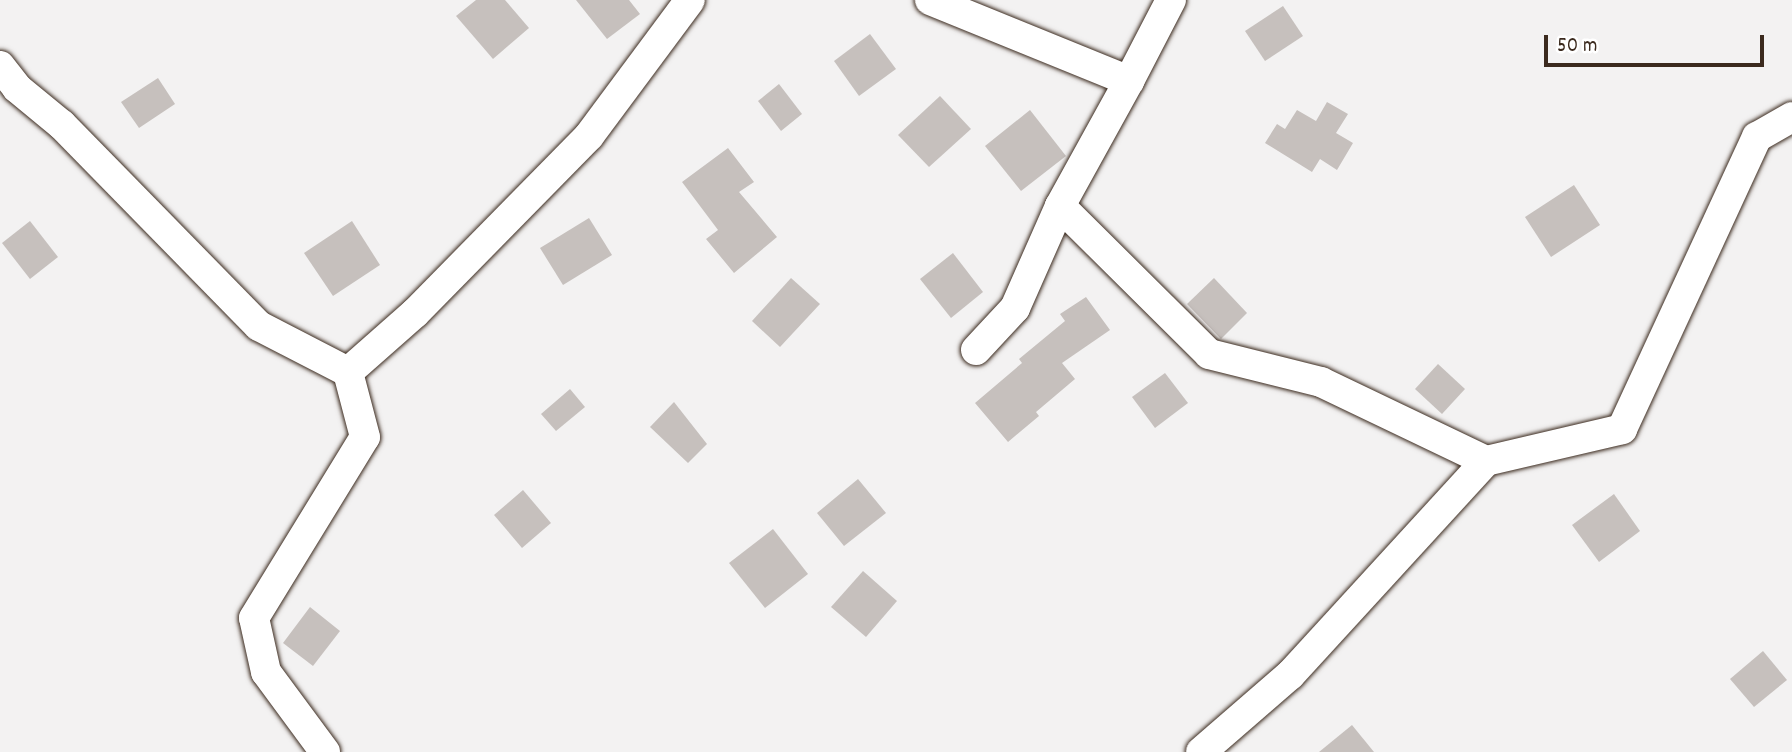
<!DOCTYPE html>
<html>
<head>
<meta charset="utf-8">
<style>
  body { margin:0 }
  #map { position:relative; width:1792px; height:752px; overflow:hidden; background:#f3f2f2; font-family:Dekko,sans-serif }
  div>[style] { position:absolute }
  .building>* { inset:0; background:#c6c0bd }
  .roads { filter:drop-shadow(0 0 2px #3b2a1e) drop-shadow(0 0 2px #3b2a1e) }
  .street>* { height:30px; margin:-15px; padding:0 15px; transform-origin:15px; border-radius:15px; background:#fff }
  span { translate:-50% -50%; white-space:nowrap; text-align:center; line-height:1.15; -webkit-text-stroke:7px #fff; paint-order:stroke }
  .scale { position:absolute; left:1544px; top:35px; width:220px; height:32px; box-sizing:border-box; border:4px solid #3b2a1e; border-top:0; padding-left:9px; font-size:21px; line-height:24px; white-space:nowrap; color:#3b2a1e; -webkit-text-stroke:5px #fff; paint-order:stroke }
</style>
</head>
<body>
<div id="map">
  <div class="building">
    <i style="clip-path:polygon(476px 0,505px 0,529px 28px,493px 59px,456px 16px)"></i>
    <i style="clip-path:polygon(576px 0,629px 0,640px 14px,607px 39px)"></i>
    <i style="clip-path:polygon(1283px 6px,1303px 36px,1265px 61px,1245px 31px)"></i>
    <i style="clip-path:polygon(870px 34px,896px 69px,859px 96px,834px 61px)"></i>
    <i style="clip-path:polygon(158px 78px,175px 104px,139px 128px,121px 102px)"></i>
    <i style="clip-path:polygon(779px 84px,802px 114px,781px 131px,758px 101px)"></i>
    <i style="clip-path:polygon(940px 96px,971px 129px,929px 167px,898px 135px)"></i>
    <i style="clip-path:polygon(1327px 102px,1348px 114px,1336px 133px,1353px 143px,1337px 170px,1320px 159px,1312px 172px,1265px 143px,1277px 124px,1285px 129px,1297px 110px,1316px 121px)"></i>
    <i style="clip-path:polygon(1030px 110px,1066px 156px,1021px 191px,985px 146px)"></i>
    <i style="clip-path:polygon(728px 148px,754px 182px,739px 192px,777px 237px,734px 273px,706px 239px,718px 230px,682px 182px)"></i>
    <i style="clip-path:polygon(1574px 185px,1600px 225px,1551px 257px,1525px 217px)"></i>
    <i style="clip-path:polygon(589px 218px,612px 255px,563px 285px,540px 248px)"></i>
    <i style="clip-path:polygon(30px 221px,58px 257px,30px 279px,2px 243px)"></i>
    <i style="clip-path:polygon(352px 221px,380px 265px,333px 296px,304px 253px)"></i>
    <i style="clip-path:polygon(953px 253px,983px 292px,951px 318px,920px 279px)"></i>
    <i style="clip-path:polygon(791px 278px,820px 304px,780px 347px,752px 321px)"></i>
    <i style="clip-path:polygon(1214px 278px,1247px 313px,1221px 339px,1187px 304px)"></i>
    <i style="clip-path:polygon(1086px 297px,1110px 330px,1062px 363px,1075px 379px,1036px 412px,1039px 416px,1008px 442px,975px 403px,1022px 363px,1019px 359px,1065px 321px,1060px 314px)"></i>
    <i style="clip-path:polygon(1438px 364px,1465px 389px,1442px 414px,1415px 389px)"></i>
    <i style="clip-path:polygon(1165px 373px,1188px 403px,1155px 428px,1132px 397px)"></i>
    <i style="clip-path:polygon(570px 389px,585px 407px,556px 431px,541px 414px)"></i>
    <i style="clip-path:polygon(674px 402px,707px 444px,688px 463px,650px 427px)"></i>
    <i style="clip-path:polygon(858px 479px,886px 513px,844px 546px,817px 513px)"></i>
    <i style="clip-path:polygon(523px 490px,551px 523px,522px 548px,494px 515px)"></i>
    <i style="clip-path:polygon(1614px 494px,1640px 531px,1599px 562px,1572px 525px)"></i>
    <i style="clip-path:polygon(773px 529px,808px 574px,765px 608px,729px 563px)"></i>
    <i style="clip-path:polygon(863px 571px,897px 601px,866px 637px,831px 607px)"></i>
    <i style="clip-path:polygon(310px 607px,340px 631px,313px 666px,283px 643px)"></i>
    <i style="clip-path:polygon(1763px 651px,1787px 680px,1754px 707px,1730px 679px)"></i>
    <i style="clip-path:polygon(1352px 725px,1374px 752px,1319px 752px)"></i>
  </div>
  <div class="roads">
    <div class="street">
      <i style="left:930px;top:0;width:215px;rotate:22.1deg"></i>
      <i style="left:1129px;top:81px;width:143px;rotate:118.9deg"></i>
      <i style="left:1060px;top:206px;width:210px;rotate:44.8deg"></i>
      <i style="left:1209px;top:354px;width:115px;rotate:14deg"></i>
      <i style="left:1321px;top:382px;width:183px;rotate:25.6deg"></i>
      <i style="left:1486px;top:461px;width:140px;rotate:-13.2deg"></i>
      <i style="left:1622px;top:429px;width:322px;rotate:-65.2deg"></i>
      <i style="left:1757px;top:137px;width:40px;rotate:-29.7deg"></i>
      <i style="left:0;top:66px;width:28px;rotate:52deg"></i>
      <i style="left:17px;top:88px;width:58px;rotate:39.4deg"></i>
      <i style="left:62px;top:125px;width:281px;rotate:45.6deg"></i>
      <i style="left:259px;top:326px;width:100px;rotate:27.3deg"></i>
      <i style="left:1129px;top:81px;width:91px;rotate:-62.6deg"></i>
      <i style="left:976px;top:350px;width:57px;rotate:-47.1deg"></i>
      <i style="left:1015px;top:308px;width:111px;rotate:-66.2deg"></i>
      <i style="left:325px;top:752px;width:99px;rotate:-126.4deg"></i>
      <i style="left:266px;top:672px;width:55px;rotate:-102.5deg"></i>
      <i style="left:254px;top:618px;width:212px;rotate:-58.5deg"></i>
      <i style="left:365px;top:437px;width:67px;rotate:-104.7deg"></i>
      <i style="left:348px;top:372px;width:89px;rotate:-41.4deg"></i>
      <i style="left:415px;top:313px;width:248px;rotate:-45.5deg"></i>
      <i style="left:589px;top:136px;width:169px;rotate:-53.4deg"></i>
      <i style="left:1201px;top:752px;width:118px;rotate:-40.9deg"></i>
      <i style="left:1290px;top:675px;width:290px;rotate:-47.5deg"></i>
    </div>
  </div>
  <div class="scale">50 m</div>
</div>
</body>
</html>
